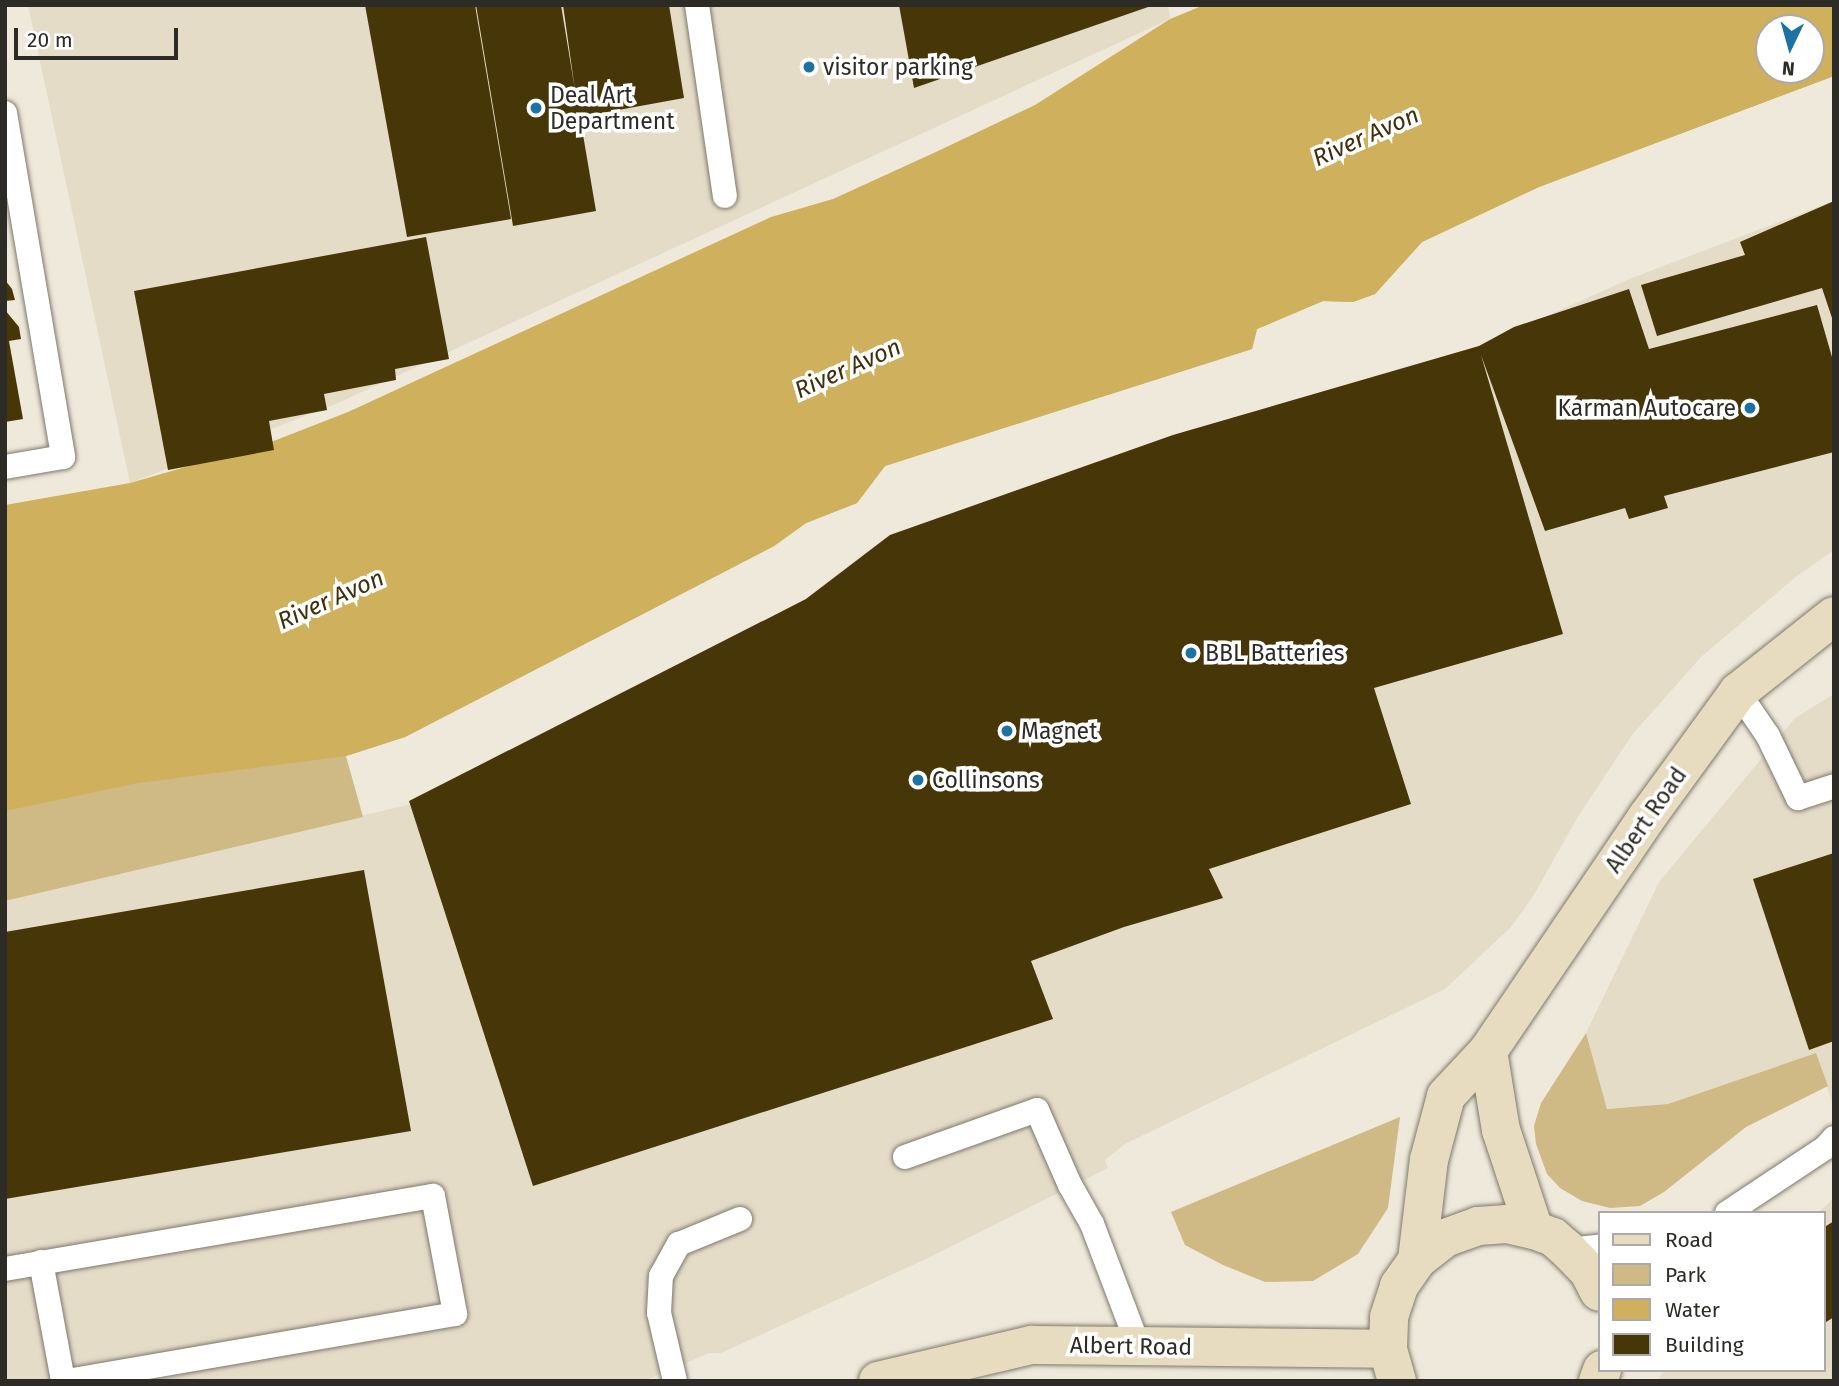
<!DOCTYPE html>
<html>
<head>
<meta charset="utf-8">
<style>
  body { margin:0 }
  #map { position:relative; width:1839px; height:1386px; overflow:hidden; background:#efe9db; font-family:"Fira Sans",sans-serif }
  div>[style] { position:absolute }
  .built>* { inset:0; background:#e5dcc8 }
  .green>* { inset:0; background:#cfba85 }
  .water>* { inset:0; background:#cfb05c }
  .building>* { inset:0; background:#473708 }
  .roads { filter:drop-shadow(0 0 2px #7e796c) drop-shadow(0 0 2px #7e796c) }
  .lane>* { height:24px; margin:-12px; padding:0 12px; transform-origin:12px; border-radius:12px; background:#fff }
  .secondary>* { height:38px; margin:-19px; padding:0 19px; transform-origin:19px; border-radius:19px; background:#e7dcc0 }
  .dots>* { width:19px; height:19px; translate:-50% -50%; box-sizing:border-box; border:4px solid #fff; border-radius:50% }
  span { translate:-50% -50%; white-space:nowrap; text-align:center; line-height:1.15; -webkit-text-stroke:7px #fff; paint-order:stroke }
  .poi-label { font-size:23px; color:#2d2b26 }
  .left { translate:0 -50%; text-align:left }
  .right { translate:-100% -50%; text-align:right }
  .street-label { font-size:23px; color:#2d2b26 }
  .water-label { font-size:24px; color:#3e300b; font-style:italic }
  .frame { position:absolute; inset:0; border:7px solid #2d2b26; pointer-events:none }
  .legend { position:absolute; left:1598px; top:1211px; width:228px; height:161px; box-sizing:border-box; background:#fff; border:2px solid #abaaa8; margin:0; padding:9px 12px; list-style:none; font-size:21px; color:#2d2b26 }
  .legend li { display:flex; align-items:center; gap:14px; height:35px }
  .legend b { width:35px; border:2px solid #abaaa8 }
  .north { position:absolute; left:1755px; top:14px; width:70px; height:70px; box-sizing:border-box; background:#fff; border:2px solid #abaaa8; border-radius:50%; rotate:185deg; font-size:19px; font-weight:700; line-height:28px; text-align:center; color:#2d2b26 }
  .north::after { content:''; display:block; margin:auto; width:24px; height:32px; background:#1c73a3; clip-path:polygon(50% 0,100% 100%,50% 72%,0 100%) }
  .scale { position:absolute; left:14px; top:28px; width:164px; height:32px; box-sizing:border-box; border:4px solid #2d2b26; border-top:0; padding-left:9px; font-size:21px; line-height:24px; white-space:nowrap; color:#2d2b26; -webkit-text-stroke:5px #fff; paint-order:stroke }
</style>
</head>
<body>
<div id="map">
  <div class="built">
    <i style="clip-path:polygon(28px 5px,1168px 5px,1170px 19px,336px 404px,130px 483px)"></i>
    <i style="clip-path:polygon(1834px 201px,1834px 550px,1797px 576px,1701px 657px,1632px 735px,1579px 815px,1532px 898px,1510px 928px,1445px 989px,1125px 1144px,1105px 1160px,1108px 1168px,928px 1258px,721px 1353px,709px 1353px,644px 1381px,5px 1381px,5px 901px,420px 802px,805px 599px,889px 535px,1173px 435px,1479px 346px,1632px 278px)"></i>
    <i style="clip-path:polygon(1834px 694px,1834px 1109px,1816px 1053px,1668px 1104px,1607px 1109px,1586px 1033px,1659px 882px,1795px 718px)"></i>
    <i style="clip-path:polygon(1834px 1198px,1834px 1381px,1657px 1381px,1665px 1370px,1823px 1370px,1823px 1213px,1818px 1213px)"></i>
  </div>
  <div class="green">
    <i style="clip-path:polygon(1834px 5px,1834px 76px,1539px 187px,1422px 242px,1375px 294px,1353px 302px,1323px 301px,1257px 329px,1252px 349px,885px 466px,857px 503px,806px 523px,774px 546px,405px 737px,346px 756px,363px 817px,5px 901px,5px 765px,1769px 70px,1811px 70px,1811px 28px)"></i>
    <i style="clip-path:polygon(1586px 1033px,1607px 1109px,1668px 1104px,1816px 1053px,1828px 1086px,1746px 1127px,1664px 1192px,1640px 1206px,1610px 1208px,1582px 1201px,1560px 1188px,1547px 1174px,1536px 1144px,1534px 1126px,1541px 1103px)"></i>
    <i style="clip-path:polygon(1400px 1117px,1388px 1208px,1358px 1254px,1313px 1281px,1265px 1282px,1223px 1265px,1185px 1245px,1171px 1212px)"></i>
  </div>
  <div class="water">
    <i style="clip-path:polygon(evenodd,1204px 5px,1834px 5px,1834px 76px,1539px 187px,1422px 242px,1375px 294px,1353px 302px,1323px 301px,1257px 329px,1252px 349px,885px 466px,857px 503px,806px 523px,774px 546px,405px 737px,346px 756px,138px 783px,5px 811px,5px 505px,130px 483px,266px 444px,348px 412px,771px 217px,833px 199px,938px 151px,1035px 105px,1170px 19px,1204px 5px,1769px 28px,1811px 28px,1811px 70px,1769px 70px,1769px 28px)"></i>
  </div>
  <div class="building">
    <i style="clip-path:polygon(365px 5px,475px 5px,511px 219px,407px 237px)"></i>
    <i style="clip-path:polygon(476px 5px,561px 5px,575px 90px,563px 5px,669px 5px,684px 98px,580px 117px,596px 211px,513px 226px)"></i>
    <i style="clip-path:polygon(899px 5px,1151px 5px,1151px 6px,914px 88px)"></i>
    <i style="clip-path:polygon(1834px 201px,1834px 324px,1822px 288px,1657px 336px,1641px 285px,1745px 255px,1740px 242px)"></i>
    <i style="clip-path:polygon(426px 237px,449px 359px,395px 369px,396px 380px,324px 394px,327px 410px,269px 421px,274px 450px,168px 470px,134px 291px)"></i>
    <i style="clip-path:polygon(5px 280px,12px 289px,15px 300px,5px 301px)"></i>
    <i style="clip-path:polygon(1629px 289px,1649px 349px,1817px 305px,1834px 364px,1834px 452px,1664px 496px,1668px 508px,1629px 519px,1625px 508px,1545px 531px,1481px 355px,1563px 634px,1374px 688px,1411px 804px,1209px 869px,1223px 898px,1124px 927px,1031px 961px,1053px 1019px,533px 1186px,409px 801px,806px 599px,890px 535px,1173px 435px,1479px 346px,1514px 327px)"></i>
    <i style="clip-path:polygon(5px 310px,19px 327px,21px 339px,9px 341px,23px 419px,5px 422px)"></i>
    <i style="clip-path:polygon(1834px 853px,1834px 1041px,1809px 1050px,1753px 879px)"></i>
    <i style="clip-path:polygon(364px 870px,411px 1131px,5px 1199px,5px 932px)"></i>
    <i style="clip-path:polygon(1834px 1221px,1834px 1317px,1823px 1324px,1823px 1228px)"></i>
  </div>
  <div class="roads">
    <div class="lane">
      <i style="left:697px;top:5px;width:193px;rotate:81.7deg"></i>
      <i style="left:5px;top:113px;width:349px;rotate:80.4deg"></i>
      <i style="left:63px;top:457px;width:59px;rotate:170.2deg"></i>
      <i style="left:1738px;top:692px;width:53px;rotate:55.7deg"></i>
      <i style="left:1768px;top:736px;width:69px;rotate:64.2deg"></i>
      <i style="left:1798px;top:798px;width:38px;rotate:-18deg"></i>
      <i style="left:905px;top:1157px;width:140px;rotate:-19.6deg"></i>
      <i style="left:1037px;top:1110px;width:82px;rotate:66.3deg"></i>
      <i style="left:1070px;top:1185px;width:45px;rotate:60.6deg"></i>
      <i style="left:1092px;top:1224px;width:129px;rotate:69.2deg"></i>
      <i style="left:1727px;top:1213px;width:118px;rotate:-33.6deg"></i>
      <i style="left:1825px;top:1148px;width:13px;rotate:-48deg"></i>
      <i style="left:1568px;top:1250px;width:31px;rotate:-6deg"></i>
      <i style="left:41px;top:1262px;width:121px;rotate:79.5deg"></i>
      <i style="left:5px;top:1269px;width:434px;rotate:-9.7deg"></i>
      <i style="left:433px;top:1196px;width:120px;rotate:79.4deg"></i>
      <i style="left:455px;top:1314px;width:392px;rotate:170.2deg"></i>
      <i style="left:675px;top:1381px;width:70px;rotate:-103.2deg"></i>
      <i style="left:659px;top:1313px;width:37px;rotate:-87deg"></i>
      <i style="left:661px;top:1276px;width:37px;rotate:-61deg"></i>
      <i style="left:679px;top:1244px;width:66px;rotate:-22.3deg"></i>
    </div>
    <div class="secondary">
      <i style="left:1488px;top:1051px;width:80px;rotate:80.7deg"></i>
      <i style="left:1501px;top:1130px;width:105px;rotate:71.7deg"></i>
      <i style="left:1417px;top:1260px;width:101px;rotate:-83.2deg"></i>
      <i style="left:1429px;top:1160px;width:66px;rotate:-75.1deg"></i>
      <i style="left:1446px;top:1096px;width:62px;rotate:-47deg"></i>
      <i style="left:1488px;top:1051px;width:283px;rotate:-55.8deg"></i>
      <i style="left:1647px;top:817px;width:155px;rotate:-53.9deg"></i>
      <i style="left:1738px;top:692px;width:122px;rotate:-38.4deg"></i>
      <i style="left:878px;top:1381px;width:158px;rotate:-13.2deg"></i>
      <i style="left:1032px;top:1345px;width:356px;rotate:0.6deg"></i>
      <i style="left:1397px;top:1381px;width:33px;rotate:-106deg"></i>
      <i style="left:1388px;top:1349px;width:32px;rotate:-88deg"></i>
      <i style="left:1389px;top:1317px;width:33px;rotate:-72deg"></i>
      <i style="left:1399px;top:1286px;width:32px;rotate:-55deg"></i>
      <i style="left:1417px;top:1260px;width:36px;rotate:-38deg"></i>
      <i style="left:1445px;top:1238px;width:35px;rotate:-20deg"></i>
      <i style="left:1478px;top:1226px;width:29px;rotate:-4deg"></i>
      <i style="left:1507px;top:1224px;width:28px;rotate:13deg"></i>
      <i style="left:1534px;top:1230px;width:20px;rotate:20deg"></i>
      <i style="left:1553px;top:1237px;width:20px;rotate:41deg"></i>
      <i style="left:1568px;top:1250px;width:30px;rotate:46deg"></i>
      <i style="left:1589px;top:1272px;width:22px;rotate:63deg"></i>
      <i style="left:1598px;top:1381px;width:12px;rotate:-70deg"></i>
    </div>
  </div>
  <div class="dots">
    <i style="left:809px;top:67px;background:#1c73a3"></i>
    <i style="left:536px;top:108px;background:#1c73a3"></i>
    <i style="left:1750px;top:408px;background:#1c73a3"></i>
    <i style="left:1191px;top:653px;background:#1c73a3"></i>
    <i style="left:1007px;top:731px;background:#1c73a3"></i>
    <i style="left:918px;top:780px;background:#1c73a3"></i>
  </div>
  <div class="poi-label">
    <span class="left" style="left:823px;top:67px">visitor parking</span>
    <span class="left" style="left:550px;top:108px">Deal Art<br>Department</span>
    <span class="right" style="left:1736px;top:408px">Karman Autocare</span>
    <span class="left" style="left:1205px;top:653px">BBL Batteries</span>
    <span class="left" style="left:1021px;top:731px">Magnet</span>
    <span class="left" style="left:932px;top:780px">Collinsons</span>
  </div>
  <div class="street-label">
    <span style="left:1646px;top:820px;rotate:-55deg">Albert Road</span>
    <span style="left:1131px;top:1346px;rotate:1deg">Albert Road</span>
  </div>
  <div class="water-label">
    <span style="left:1366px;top:137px;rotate:-24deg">River Avon</span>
    <span style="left:848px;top:369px;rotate:-24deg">River Avon</span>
    <span style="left:331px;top:600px;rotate:-24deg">River Avon</span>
  </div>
  <div class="frame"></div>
  <ul class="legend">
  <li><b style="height:9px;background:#e7dcc0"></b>Road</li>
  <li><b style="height:19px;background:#cfba85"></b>Park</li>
  <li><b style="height:19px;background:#cfb05c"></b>Water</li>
  <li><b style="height:19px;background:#473708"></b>Building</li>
  </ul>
  <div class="north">N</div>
  <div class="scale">20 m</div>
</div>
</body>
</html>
